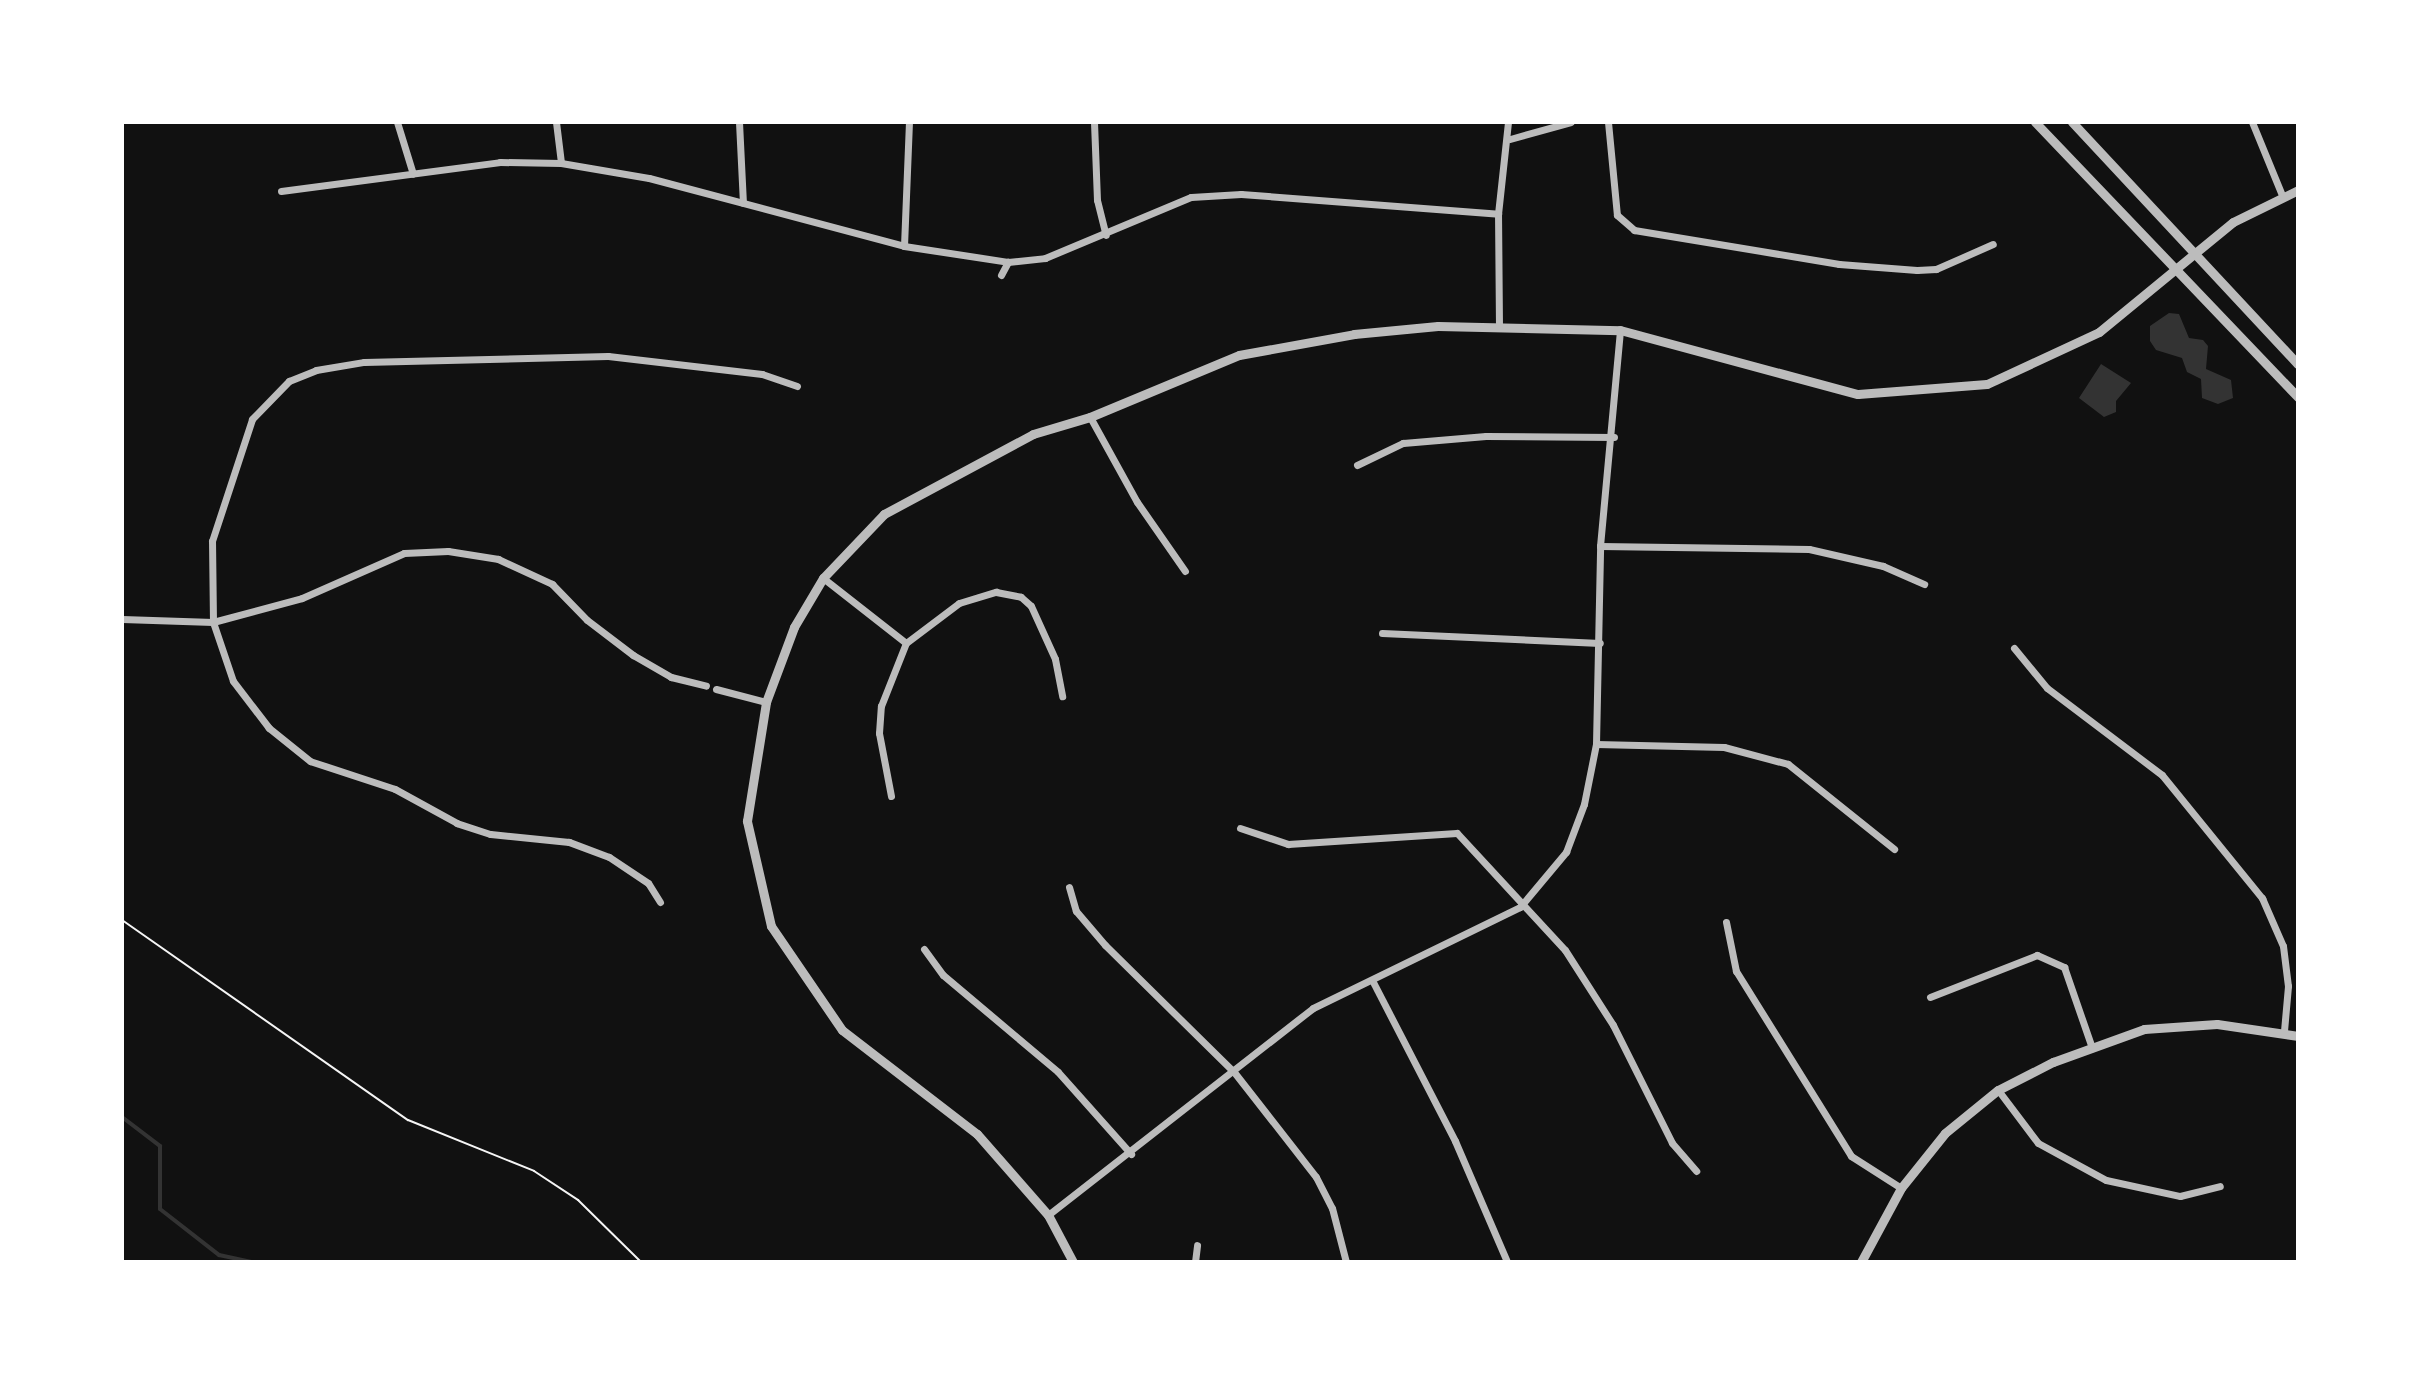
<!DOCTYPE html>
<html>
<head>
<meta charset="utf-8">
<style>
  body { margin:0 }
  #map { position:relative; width:2420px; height:1384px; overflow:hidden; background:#111; font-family:Manrope,sans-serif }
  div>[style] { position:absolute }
  .water>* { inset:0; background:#333 }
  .stream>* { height:4px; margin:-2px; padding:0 2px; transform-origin:2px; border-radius:2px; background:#333 }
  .path>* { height:2px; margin:-1px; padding:0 1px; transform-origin:1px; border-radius:1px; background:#f5f5f5 }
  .minor>* { height:7px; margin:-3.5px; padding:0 3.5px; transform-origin:3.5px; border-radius:3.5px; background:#bcbcbc }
  .tertiary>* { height:9px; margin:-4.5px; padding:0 4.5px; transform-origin:4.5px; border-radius:4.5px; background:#bcbcbc }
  span { translate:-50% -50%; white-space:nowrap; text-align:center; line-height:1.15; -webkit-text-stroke:8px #fff; paint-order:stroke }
  .frame { position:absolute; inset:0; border:124px solid #fff; pointer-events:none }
</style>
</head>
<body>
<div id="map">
  <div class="water">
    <i style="clip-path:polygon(2169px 313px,2179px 314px,2189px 338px,2203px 340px,2208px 346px,2206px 369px,2231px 380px,2233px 398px,2218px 404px,2202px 398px,2201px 379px,2187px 372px,2182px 358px,2156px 350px,2150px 341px,2150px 326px)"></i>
    <i style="clip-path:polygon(2101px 364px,2131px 383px,2116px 401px,2116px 412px,2104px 417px,2079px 398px)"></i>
  </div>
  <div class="stream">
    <i style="left:122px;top:1117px;width:48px;rotate:37.3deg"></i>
    <i style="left:160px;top:1146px;width:63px;rotate:90deg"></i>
    <i style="left:160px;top:1209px;width:75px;rotate:37.9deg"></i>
    <i style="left:219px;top:1255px;width:33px;rotate:12deg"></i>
    <i style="left:417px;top:1262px;width:1px"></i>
  </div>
  <div class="path">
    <i style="left:122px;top:920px;width:349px;rotate:35deg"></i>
    <i style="left:408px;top:1120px;width:136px;rotate:22deg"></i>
    <i style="left:534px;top:1171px;width:53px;rotate:33.4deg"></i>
    <i style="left:578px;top:1200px;width:88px;rotate:44.5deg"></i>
  </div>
  <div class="minor">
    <i style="left:397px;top:122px;width:54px;rotate:72.9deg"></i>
    <i style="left:556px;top:122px;width:41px;rotate:83deg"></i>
    <i style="left:739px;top:122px;width:81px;rotate:87.2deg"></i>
    <i style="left:1094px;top:122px;width:78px;rotate:87.8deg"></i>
    <i style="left:1097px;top:200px;width:36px;rotate:76deg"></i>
    <i style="left:1608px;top:122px;width:93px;rotate:84.5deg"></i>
    <i style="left:1617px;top:215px;width:23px;rotate:41deg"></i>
    <i style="left:1634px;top:230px;width:208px;rotate:9.4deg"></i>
    <i style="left:1839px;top:264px;width:78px;rotate:4.4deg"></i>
    <i style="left:1917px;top:270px;width:19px;rotate:-3deg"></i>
    <i style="left:1936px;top:269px;width:62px;rotate:-23.7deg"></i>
    <i style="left:2252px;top:122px;width:79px;rotate:67.7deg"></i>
    <i style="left:1510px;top:139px;width:63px;rotate:-15.6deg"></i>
    <i style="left:281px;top:191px;width:221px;rotate:-7.5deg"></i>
    <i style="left:500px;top:162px;width:61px;rotate:0.9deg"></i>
    <i style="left:561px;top:163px;width:89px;rotate:9.7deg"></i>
    <i style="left:649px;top:178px;width:264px;rotate:14.9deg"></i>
    <i style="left:904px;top:246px;width:105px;rotate:8.7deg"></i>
    <i style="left:1008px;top:262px;width:37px;rotate:-6deg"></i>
    <i style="left:1045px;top:258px;width:158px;rotate:-22.7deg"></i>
    <i style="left:1191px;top:197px;width:50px;rotate:-3.4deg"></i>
    <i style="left:1241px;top:194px;width:258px;rotate:4.4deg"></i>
    <i style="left:904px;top:246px;width:124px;rotate:-87.7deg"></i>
    <i style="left:1001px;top:275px;width:15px;rotate:-62deg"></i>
    <i style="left:1499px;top:326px;width:112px;rotate:-90.5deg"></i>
    <i style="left:1498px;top:214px;width:93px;rotate:-83.8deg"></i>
    <i style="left:1090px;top:417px;width:97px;rotate:61.1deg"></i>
    <i style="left:1137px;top:502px;width:84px;rotate:55.2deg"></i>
    <i style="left:1357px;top:465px;width:51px;rotate:-25.6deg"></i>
    <i style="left:1403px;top:443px;width:83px;rotate:-4.8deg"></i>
    <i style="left:1486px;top:436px;width:128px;rotate:0.4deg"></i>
    <i style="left:1600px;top:546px;width:209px;rotate:0.8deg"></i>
    <i style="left:1809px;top:549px;width:76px;rotate:12.9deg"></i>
    <i style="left:1883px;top:566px;width:45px;rotate:23.7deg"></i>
    <i style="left:823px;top:578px;width:105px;rotate:38.1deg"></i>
    <i style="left:122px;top:619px;width:91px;rotate:1.9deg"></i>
    <i style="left:213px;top:622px;width:92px;rotate:-15.1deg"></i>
    <i style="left:302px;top:598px;width:111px;rotate:-23.8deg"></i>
    <i style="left:404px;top:553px;width:44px;rotate:-2.6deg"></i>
    <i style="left:448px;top:551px;width:51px;rotate:9.1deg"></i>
    <i style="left:498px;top:559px;width:60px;rotate:24.8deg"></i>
    <i style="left:552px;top:584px;width:50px;rotate:45.8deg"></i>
    <i style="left:587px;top:620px;width:58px;rotate:37.3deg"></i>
    <i style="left:633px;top:655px;width:44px;rotate:30.1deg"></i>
    <i style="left:671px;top:677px;width:36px;rotate:14deg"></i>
    <i style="left:1382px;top:633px;width:218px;rotate:2.6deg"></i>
    <i style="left:2014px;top:648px;width:52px;rotate:50.5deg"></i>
    <i style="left:2047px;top:688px;width:144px;rotate:37.1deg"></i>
    <i style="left:2162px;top:775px;width:159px;rotate:50.9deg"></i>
    <i style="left:2262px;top:898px;width:52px;rotate:66.4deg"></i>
    <i style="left:2283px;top:946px;width:40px;rotate:82.9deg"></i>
    <i style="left:2288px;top:986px;width:45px;rotate:95.1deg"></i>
    <i style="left:716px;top:689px;width:52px;rotate:14.6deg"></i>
    <i style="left:1596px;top:744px;width:128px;rotate:1.3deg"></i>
    <i style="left:1724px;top:747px;width:66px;rotate:14.9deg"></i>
    <i style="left:1788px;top:764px;width:136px;rotate:38.7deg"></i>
    <i style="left:891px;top:796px;width:64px;rotate:-100.8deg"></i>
    <i style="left:879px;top:733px;width:27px;rotate:-86deg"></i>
    <i style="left:881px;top:706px;width:68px;rotate:-68.4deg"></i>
    <i style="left:906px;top:643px;width:66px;rotate:-37deg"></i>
    <i style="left:959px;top:603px;width:39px;rotate:-17deg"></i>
    <i style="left:996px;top:592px;width:25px;rotate:11deg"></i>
    <i style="left:1021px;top:597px;width:13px;rotate:42deg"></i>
    <i style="left:1031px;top:606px;width:58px;rotate:65.6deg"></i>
    <i style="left:1055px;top:659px;width:38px;rotate:79deg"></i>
    <i style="left:1240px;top:828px;width:51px;rotate:18.4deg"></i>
    <i style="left:1288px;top:844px;width:169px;rotate:-3.7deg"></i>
    <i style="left:1457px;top:833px;width:159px;rotate:47.3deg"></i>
    <i style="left:1565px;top:950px;width:89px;rotate:57.4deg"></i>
    <i style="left:1613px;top:1025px;width:132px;rotate:63.4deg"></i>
    <i style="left:1672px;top:1143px;width:37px;rotate:49deg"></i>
    <i style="left:1069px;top:887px;width:25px;rotate:74deg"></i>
    <i style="left:1076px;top:911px;width:45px;rotate:49.5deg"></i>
    <i style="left:1105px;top:945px;width:181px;rotate:44.6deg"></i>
    <i style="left:1234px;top:1072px;width:133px;rotate:52deg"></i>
    <i style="left:1316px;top:1177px;width:35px;rotate:63deg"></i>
    <i style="left:1332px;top:1208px;width:56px;rotate:75.5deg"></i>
    <i style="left:660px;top:902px;width:22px;rotate:-122deg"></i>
    <i style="left:648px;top:883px;width:47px;rotate:-146.3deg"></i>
    <i style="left:609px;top:857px;width:43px;rotate:-159.4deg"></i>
    <i style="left:569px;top:842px;width:79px;rotate:-174.2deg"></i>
    <i style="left:490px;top:834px;width:35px;rotate:-162deg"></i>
    <i style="left:457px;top:823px;width:71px;rotate:-151.3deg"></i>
    <i style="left:395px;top:789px;width:89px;rotate:-161.8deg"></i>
    <i style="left:310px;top:761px;width:53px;rotate:-141.2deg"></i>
    <i style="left:269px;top:728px;width:59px;rotate:-127.5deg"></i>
    <i style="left:233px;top:681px;width:62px;rotate:-108.7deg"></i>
    <i style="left:213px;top:622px;width:81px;rotate:-90.7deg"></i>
    <i style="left:212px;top:541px;width:128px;rotate:-71.8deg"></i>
    <i style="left:252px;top:419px;width:53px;rotate:-45.8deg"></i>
    <i style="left:289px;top:381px;width:29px;rotate:-22deg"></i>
    <i style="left:316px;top:370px;width:49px;rotate:-9.5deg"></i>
    <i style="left:364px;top:362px;width:244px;rotate:-1.4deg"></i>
    <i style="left:608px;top:356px;width:155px;rotate:6.7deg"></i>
    <i style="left:762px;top:374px;width:37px;rotate:19deg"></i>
    <i style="left:1726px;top:922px;width:50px;rotate:78.5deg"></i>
    <i style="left:1736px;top:971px;width:218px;rotate:58.1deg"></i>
    <i style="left:1851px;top:1156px;width:59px;rotate:32.6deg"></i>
    <i style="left:924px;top:949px;width:32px;rotate:54deg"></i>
    <i style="left:943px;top:975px;width:150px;rotate:40.1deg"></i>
    <i style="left:1058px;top:1072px;width:110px;rotate:48.3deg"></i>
    <i style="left:1372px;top:980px;width:181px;rotate:62.7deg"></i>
    <i style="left:1455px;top:1141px;width:132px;rotate:66.7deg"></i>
    <i style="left:1930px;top:997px;width:115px;rotate:-21.4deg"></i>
    <i style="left:2037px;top:955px;width:30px;rotate:24deg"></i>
    <i style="left:2064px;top:967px;width:86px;rotate:70.9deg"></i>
    <i style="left:1998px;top:1090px;width:66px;rotate:53deg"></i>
    <i style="left:2038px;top:1143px;width:77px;rotate:28.6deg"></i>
    <i style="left:2106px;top:1180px;width:76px;rotate:12.2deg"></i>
    <i style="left:2180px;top:1196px;width:41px;rotate:-14deg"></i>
    <i style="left:1048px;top:1215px;width:336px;rotate:-38deg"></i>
    <i style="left:1313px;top:1008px;width:230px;rotate:-26deg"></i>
    <i style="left:1520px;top:907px;width:72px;rotate:-50.1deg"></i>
    <i style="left:1566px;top:852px;width:51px;rotate:-69.4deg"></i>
    <i style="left:1584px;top:804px;width:61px;rotate:-78.7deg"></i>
    <i style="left:1596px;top:744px;width:198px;rotate:-88.8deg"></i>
    <i style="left:1600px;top:546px;width:217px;rotate:-84.7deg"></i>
    <i style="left:1195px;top:1262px;width:17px;rotate:-83deg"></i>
  </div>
  <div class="tertiary">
    <i style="left:2035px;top:122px;width:381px;rotate:46.3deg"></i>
    <i style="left:2072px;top:122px;width:331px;rotate:47deg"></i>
    <i style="left:1073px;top:1262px;width:53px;rotate:-118deg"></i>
    <i style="left:1048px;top:1215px;width:108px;rotate:-131.2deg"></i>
    <i style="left:977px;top:1134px;width:170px;rotate:-142.4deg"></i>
    <i style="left:842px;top:1030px;width:126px;rotate:-124.3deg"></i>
    <i style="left:771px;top:926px;width:108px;rotate:-102.9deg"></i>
    <i style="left:747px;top:821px;width:121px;rotate:-80.9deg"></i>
    <i style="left:766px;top:702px;width:80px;rotate:-69.5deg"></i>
    <i style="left:794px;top:627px;width:57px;rotate:-59.4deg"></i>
    <i style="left:823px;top:578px;width:88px;rotate:-46.4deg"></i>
    <i style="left:884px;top:514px;width:169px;rotate:-28.2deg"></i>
    <i style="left:1033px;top:434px;width:59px;rotate:-16.6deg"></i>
    <i style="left:1090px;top:417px;width:161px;rotate:-22.6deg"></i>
    <i style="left:1239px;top:355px;width:117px;rotate:-10.3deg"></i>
    <i style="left:1354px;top:334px;width:84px;rotate:-5.4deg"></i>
    <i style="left:1438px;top:326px;width:182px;rotate:1.3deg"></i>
    <i style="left:1620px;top:330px;width:246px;rotate:15.1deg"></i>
    <i style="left:1858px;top:394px;width:129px;rotate:-4.4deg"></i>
    <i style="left:1987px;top:384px;width:123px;rotate:-24.9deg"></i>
    <i style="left:2099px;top:332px;width:173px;rotate:-39.4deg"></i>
    <i style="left:2233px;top:222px;width:72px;rotate:-26.2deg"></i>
    <i style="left:1861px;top:1262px;width:84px;rotate:-61.6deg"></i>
    <i style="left:1901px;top:1188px;width:70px;rotate:-51.3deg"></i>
    <i style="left:1945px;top:1133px;width:68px;rotate:-39.1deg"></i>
    <i style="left:1998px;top:1090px;width:62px;rotate:-27deg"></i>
    <i style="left:2053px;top:1062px;width:97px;rotate:-19.9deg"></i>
    <i style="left:2144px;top:1029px;width:73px;rotate:-3.9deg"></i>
    <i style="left:2217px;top:1024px;width:82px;rotate:8.4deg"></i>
  </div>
  <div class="frame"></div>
</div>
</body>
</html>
